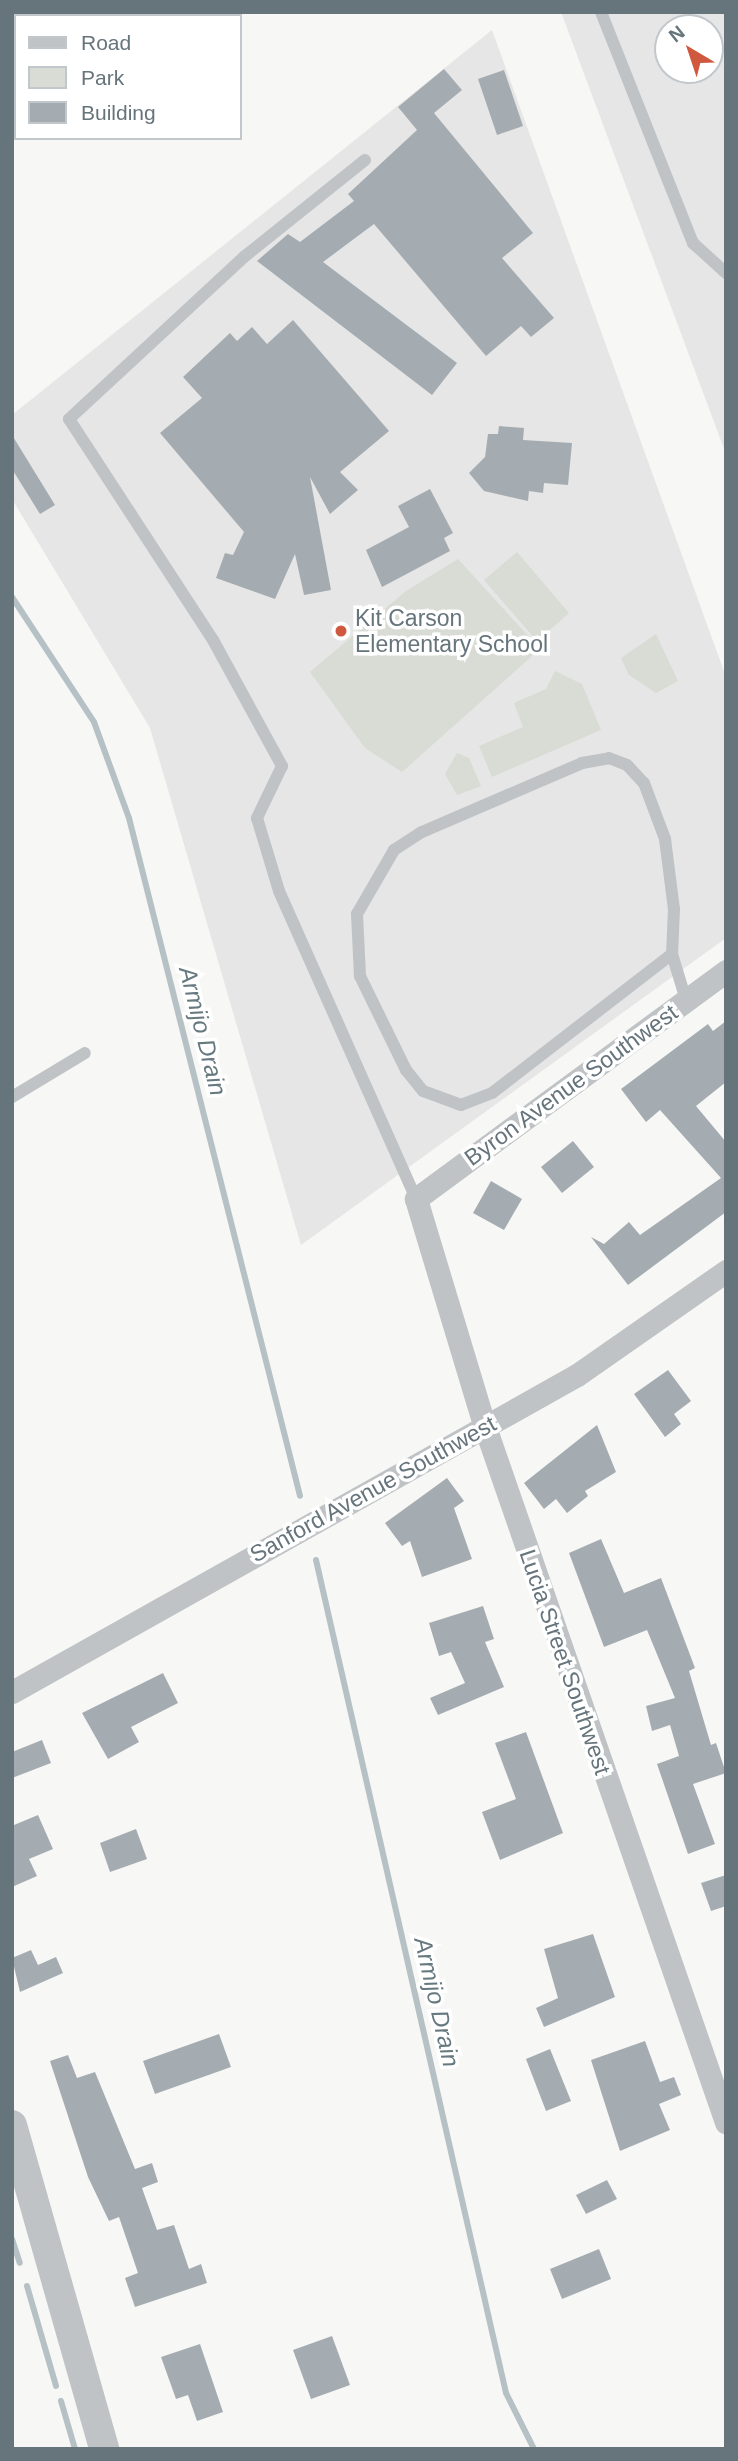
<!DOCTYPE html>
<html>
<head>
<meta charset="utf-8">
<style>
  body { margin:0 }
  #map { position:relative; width:738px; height:2461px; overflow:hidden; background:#f7f7f5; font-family:Arial,sans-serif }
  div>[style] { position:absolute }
  .built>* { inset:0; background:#e5e6e5 }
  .green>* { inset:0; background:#d8dcd5 }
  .stream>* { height:6px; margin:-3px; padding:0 3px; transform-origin:3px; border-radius:3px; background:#b6c1c5 }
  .building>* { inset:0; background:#a5acb1 }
  .service>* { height:12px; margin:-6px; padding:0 6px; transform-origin:6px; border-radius:6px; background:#bfc3c6 }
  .minor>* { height:23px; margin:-11.5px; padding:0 11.5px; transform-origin:11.5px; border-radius:11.5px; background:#bfc3c6 }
  .tertiary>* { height:30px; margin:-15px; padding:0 15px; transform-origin:15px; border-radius:15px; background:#bfc3c6 }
  .dots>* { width:19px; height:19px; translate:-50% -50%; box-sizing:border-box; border:4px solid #fff; border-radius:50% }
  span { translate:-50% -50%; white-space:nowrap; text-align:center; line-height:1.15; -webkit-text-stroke:7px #fff; paint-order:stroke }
  .poi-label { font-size:23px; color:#66747c }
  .left { translate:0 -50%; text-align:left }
  .street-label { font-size:23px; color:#66747c }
  .water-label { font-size:24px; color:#66797e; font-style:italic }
  .frame { position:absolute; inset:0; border:14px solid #66747c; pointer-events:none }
  .legend { position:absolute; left:14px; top:14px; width:228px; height:126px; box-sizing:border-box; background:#fff; border:2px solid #c2c7cb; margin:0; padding:9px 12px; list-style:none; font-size:21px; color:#66747c }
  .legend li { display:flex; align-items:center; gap:14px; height:35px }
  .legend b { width:35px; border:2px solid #c2c7cb }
  .north { position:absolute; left:654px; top:14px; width:70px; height:70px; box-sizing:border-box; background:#fff; border:2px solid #c2c7cb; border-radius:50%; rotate:321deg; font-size:19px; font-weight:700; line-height:28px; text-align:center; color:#66747c }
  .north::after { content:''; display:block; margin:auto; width:24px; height:32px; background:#cf583e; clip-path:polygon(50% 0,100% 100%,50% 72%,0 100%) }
</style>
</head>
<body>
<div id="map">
  <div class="built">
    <i style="clip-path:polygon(evenodd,561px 12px,726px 12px,726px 454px,561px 12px,668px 28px,710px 28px,710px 70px,668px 70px,668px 28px)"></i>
    <i style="clip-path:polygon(492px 30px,726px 677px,726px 938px,301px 1245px,150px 728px,12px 499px,12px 415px)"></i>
  </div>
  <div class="green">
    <i style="clip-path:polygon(517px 552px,569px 613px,537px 641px,484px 580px)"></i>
    <i style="clip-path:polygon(458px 559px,540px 649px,402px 772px,365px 748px,310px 672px,406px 591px)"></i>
    <i style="clip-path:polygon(656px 634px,678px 681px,656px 693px,629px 675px,621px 658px)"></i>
    <i style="clip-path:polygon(555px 671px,582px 684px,601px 730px,492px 777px,479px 746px,523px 727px,514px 703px,546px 689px)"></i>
    <i style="clip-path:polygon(457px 753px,469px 758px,481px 786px,457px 795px,445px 774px)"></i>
  </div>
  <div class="stream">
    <i style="left:12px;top:597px;width:149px;rotate:56.7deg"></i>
    <i style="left:94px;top:722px;width:102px;rotate:70deg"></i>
    <i style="left:129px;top:818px;width:699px;rotate:75.84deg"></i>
    <i style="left:316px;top:1560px;width:854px;rotate:77.15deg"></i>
    <i style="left:506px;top:2393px;width:63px;rotate:63.4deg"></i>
    <i style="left:12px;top:2239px;width:25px;rotate:72deg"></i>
    <i style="left:27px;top:2286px;width:104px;rotate:73.8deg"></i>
    <i style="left:61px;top:2401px;width:50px;rotate:73.7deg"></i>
  </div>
  <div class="building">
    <i style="clip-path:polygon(444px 69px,462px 90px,434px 113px,533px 233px,502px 258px,554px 318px,531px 337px,521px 326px,486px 356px,374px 224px,323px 262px,457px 363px,432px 395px,257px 261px,288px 234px,300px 242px,354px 201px,348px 194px,417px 130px,398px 107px)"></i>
    <i style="clip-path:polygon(504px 70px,523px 126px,497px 135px,478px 79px)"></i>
    <i style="clip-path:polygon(293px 320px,389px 431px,340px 472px,358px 490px,330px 514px,310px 477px,331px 590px,304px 595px,295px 554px,275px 599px,216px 578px,225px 553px,233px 555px,244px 532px,160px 433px,202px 398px,183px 377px,230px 333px,237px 341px,252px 327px,267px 344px)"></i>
    <i style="clip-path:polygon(499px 426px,524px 428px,523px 440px,572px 443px,568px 485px,544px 483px,543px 493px,529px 491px,528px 501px,484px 491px,469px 473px,485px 457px,488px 434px,498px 434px)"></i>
    <i style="clip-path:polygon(12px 435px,55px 505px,40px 514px,12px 469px)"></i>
    <i style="clip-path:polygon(430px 489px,453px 533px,444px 538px,450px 551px,382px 587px,366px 550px,409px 527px,398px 506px)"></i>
    <i style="clip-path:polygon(726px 1021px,726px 1082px,696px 1106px,726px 1142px,726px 1212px,628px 1285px,591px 1237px,604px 1244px,629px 1222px,640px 1235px,721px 1178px,660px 1110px,646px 1122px,621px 1089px,708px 1024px,713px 1031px)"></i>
    <i style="clip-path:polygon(573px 1141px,594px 1167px,562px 1193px,541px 1167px)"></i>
    <i style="clip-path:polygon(491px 1181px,522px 1199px,504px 1230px,473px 1213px)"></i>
    <i style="clip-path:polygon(668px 1370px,691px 1401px,674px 1414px,681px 1424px,665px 1437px,634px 1394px)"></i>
    <i style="clip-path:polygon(597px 1425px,616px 1472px,585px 1491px,588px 1496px,567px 1513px,556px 1499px,544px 1509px,524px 1483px)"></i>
    <i style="clip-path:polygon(447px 1478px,464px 1501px,454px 1508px,472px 1559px,422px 1577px,410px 1541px,402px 1546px,385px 1523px)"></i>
    <i style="clip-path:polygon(601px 1539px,624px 1593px,661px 1578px,695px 1668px,689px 1671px,711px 1745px,716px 1743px,726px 1773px,693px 1784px,715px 1844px,688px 1854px,657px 1764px,679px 1756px,670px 1725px,652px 1731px,646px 1706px,675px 1698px,647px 1630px,604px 1647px,569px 1553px)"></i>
    <i style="clip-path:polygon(483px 1606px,494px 1639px,485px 1642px,504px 1687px,438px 1715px,430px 1698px,465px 1683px,451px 1652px,439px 1656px,429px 1623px)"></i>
    <i style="clip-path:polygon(163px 1673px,178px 1703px,131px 1727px,139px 1742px,108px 1759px,82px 1713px)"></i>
    <i style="clip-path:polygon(526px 1732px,563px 1833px,500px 1860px,482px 1812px,516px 1799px,495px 1743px)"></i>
    <i style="clip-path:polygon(42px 1740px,51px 1763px,12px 1778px,12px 1752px)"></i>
    <i style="clip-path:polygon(38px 1815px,53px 1849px,29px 1859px,37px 1876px,12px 1887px,12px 1821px,14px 1825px)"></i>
    <i style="clip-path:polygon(136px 1829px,147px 1859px,110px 1872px,100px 1843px)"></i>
    <i style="clip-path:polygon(726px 1875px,726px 1906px,711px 1911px,701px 1883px)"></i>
    <i style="clip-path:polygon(593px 1934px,615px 1997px,544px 2027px,536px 2008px,558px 1998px,544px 1949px)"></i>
    <i style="clip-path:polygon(31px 1950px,38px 1965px,56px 1957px,63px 1973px,20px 1992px,12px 1958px)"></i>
    <i style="clip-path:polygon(219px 2034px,231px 2067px,155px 2094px,143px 2061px)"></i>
    <i style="clip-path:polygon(645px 2041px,660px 2082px,674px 2077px,681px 2095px,659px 2104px,670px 2130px,620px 2151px,591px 2060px)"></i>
    <i style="clip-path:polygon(550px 2049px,571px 2101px,546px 2111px,526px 2059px)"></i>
    <i style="clip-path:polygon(68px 2055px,77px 2078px,95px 2072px,135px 2169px,152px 2163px,158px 2182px,142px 2188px,157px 2230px,174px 2225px,189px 2269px,201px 2264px,207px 2283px,135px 2307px,125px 2278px,138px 2273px,119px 2217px,109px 2221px,88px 2177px,50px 2061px)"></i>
    <i style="clip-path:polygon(607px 2180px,617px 2199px,586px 2214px,576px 2195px)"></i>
    <i style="clip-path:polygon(599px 2249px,611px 2279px,562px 2299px,550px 2269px)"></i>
    <i style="clip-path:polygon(332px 2336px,350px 2385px,311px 2399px,293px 2350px)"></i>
    <i style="clip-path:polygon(200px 2344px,223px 2412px,197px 2421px,188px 2395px,176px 2399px,161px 2357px)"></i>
  </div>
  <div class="service">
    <i style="left:601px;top:12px;width:249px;rotate:68.3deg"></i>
    <i style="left:693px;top:243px;width:45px;rotate:42.3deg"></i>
    <i style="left:365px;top:160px;width:154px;rotate:141.3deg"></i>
    <i style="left:245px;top:256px;width:240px;rotate:137.2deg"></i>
    <i style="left:69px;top:419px;width:264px;rotate:56.9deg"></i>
    <i style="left:213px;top:640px;width:144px;rotate:61.3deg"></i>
    <i style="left:282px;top:766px;width:58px;rotate:115.7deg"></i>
    <i style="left:257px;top:818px;width:76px;rotate:73.2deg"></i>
    <i style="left:279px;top:891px;width:337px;rotate:66deg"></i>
    <i style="left:672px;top:954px;width:227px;rotate:142.3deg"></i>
    <i style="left:492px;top:1093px;width:33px;rotate:159deg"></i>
    <i style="left:461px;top:1105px;width:40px;rotate:-159.8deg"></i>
    <i style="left:423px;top:1091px;width:27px;rotate:-129deg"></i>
    <i style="left:406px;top:1070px;width:105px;rotate:-116.1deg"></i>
    <i style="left:360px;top:976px;width:62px;rotate:-92.8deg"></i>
    <i style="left:357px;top:914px;width:74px;rotate:-60deg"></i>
    <i style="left:394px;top:850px;width:33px;rotate:-33deg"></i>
    <i style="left:422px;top:832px;width:174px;rotate:-23.3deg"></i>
    <i style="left:582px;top:763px;width:27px;rotate:-10deg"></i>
    <i style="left:609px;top:758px;width:19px;rotate:21deg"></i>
    <i style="left:627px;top:765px;width:25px;rotate:47deg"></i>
    <i style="left:644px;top:783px;width:60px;rotate:69.4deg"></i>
    <i style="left:665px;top:839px;width:71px;rotate:82.7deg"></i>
    <i style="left:674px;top:909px;width:45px;rotate:92.5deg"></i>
    <i style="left:672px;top:954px;width:48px;rotate:73.1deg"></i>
    <i style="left:12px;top:1097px;width:85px;rotate:-31.1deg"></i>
  </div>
  <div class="minor">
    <i style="left:726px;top:971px;width:385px;rotate:143.7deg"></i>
    <i style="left:416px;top:1199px;width:238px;rotate:73.2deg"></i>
    <i style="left:485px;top:1427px;width:736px;rotate:70.88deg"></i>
    <i style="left:12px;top:1692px;width:648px;rotate:-29.3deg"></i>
    <i style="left:577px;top:1375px;width:182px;rotate:-34.9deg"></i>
  </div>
  <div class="tertiary">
    <i style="left:12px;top:2125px;width:337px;rotate:74.1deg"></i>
  </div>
  <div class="dots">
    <i style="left:341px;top:631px;background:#cf583e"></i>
  </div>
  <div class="poi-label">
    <span class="left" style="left:355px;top:631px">Kit Carson<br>Elementary School</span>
  </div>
  <div class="street-label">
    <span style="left:571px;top:1085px;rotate:-36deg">Byron Avenue Southwest</span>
    <span style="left:373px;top:1489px;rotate:-29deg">Sanford Avenue Southwest</span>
    <span style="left:565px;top:1662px;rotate:71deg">Lucia Street Southwest</span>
  </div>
  <div class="water-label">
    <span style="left:203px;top:1031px;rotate:76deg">Armijo Drain</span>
    <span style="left:437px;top:2002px;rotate:77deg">Armijo Drain</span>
  </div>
  <div class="frame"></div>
  <ul class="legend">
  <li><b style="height:9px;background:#bfc3c6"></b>Road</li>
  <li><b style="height:19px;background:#d8dcd5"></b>Park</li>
  <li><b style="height:19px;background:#a5acb1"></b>Building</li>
  </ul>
  <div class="north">N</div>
</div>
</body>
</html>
